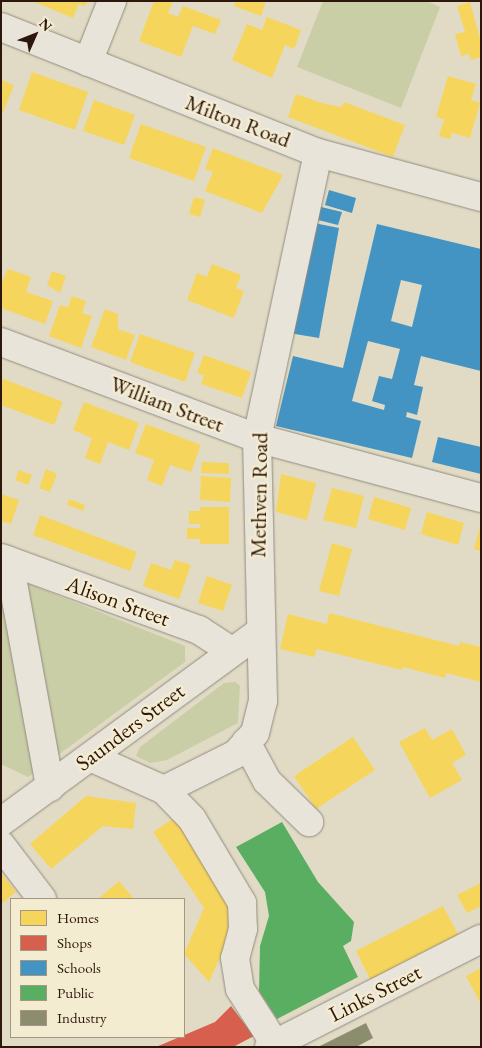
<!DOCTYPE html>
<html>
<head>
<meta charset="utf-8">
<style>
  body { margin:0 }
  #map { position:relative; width:482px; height:1048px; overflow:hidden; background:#e1dbc5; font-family:"EB Garamond",serif }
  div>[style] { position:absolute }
  .green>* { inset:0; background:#cacea7 }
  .homes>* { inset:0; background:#f6d55c }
  .shops>* { inset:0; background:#d6604d }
  .schools>* { inset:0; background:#4393c3 }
  .public>* { inset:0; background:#5aae61 }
  .industry>* { inset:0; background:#8c8c6e }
  .roads { filter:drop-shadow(0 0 1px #918b7e) drop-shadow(0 0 1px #918b7e) }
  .minor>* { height:28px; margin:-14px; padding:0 14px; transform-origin:14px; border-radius:14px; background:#e8e4d9 }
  span { translate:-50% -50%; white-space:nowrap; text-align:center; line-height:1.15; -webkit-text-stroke:5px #f4ecd1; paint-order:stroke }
  .street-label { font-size:22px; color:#2d160b }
  .frame { position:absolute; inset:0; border:2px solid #2d160b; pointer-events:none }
  .legend { position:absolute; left:10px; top:898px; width:175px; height:140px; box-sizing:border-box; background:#f4ecd1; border:1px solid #a49682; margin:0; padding:6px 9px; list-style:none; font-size:15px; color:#2d160b }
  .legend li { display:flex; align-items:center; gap:10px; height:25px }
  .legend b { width:25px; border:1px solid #a49682 }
  .north { position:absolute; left:10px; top:10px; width:50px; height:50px; -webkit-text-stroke:4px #f4ecd1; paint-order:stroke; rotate:46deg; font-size:14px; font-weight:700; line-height:20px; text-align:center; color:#2d160b }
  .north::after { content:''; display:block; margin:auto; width:18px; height:22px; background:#2d160b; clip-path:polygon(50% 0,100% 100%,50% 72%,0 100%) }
</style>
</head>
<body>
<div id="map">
  <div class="green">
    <i style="clip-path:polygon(323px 1px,427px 1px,440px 7px,401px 108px,297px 67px)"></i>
    <i style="clip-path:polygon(1px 573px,185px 646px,185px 662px,28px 777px,1px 764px)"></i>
    <i style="clip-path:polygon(235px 682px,240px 686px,238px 723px,167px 760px,150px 763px,136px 756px,140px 747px,224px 683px)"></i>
  </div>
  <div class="homes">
    <i style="clip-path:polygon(32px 1px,87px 1px,85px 6px,79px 4px,73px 18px)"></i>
    <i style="clip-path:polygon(154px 1px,173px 1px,168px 13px,178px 17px,183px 6px,221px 20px,215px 34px,193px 26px,181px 57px,139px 41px)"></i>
    <i style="clip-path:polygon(236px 1px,266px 1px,261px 16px,234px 6px)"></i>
    <i style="clip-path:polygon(470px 2px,481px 42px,481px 57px,471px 60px,469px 54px,461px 56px,455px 34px,465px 32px,457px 6px)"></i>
    <i style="clip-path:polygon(267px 17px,301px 30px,294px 49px,285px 45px,272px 78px,232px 60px,247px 24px,262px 30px)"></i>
    <i style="clip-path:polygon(32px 72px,88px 92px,75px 130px,19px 110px)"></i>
    <i style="clip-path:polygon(448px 76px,476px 84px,471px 100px,480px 103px,470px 138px,452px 133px,450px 139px,439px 136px,444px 119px,436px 117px)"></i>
    <i style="clip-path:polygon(1px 80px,14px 85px,1px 117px)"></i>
    <i style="clip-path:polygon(296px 94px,325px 104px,342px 107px,344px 102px,405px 125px,393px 157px,288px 117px)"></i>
    <i style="clip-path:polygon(94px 100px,135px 115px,124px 145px,83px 131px)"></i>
    <i style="clip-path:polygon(141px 124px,206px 147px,194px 181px,129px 158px)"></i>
    <i style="clip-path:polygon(213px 148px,283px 175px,262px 213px,205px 191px,213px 172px,205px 169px)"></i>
    <i style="clip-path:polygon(194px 197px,205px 200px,200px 217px,189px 214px)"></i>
    <i style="clip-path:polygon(212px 264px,241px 275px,236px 288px,244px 291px,234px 318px,187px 300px,197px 273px,207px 277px)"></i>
    <i style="clip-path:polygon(8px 269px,31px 277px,26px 292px,53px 301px,45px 324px,1px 308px,1px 283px)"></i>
    <i style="clip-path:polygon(52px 271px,66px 276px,60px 293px,47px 285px)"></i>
    <i style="clip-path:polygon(72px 296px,86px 301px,82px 313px,92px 316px,81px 348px,49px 336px,60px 305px,68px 307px)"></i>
    <i style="clip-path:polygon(105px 309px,118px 314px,118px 329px,135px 335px,126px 360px,91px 347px)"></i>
    <i style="clip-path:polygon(140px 334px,195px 353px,185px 382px,130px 362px)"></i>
    <i style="clip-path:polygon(204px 355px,251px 372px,242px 398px,201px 384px,204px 375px,197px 373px)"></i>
    <i style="clip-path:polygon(1px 378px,63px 402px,54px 425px,1px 405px)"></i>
    <i style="clip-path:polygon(84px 402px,139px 423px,129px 450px,108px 442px,100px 464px,85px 458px,92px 438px,73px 430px)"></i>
    <i style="clip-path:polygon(146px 424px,201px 445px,191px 472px,170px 465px,162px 486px,147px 480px,154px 460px,135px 453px)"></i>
    <i style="clip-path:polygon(202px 462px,229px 463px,229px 474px,201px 473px)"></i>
    <i style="clip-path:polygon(46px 469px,57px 474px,50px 492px,39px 488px)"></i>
    <i style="clip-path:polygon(19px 470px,32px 475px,28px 485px,15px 480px)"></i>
    <i style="clip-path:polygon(281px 474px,316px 483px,307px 520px,276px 512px)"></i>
    <i style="clip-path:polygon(201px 476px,231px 478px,230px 502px,200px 500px)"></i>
    <i style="clip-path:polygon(332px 488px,364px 496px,356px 528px,323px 520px)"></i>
    <i style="clip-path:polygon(1px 494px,19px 500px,11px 524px,1px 521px)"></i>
    <i style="clip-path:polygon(374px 497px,411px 508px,405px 530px,368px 519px)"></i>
    <i style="clip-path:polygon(69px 499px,85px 505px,83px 511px,67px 505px)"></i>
    <i style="clip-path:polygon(200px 507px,229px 507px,229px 544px,200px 544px,200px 539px,187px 539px,187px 528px,200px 528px,200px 524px,189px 524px,189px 511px,200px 511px)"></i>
    <i style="clip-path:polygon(427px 512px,464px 523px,458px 545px,421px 534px)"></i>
    <i style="clip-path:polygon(40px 515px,137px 552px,130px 571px,33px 535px)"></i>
    <i style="clip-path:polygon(480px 527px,481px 527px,481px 551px,474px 549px)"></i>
    <i style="clip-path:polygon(332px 543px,352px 549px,339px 596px,319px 591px)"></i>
    <i style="clip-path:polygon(175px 560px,191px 565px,179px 599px,143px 586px,151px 563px,171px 570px)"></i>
    <i style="clip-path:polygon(207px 576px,232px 585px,223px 611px,198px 603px)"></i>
    <i style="clip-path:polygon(329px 613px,459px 646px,460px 642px,481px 647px,481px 682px,446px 673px,445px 678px,403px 667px,402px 670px,317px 649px,314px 657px,280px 649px,288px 614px,327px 624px)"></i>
    <i style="clip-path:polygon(425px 728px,432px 740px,452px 729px,466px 755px,452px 763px,462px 780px,430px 798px,399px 742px)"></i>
    <i style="clip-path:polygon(353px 737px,375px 770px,316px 809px,294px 776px)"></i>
    <i style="clip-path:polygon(86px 796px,136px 803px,133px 829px,103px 826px,51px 869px,30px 844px)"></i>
    <i style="clip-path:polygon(177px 816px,237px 906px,235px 925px,209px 982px,184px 954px,204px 908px,153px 832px)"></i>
    <i style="clip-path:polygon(1px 873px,16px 892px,1px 904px)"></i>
    <i style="clip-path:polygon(119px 881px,134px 899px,98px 899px)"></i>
    <i style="clip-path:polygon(481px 883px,481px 906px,467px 913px,457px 895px)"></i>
    <i style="clip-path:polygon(443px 906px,461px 940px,373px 985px,356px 951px)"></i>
    <i style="clip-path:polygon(481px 968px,481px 1004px,466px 976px)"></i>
  </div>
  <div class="shops">
    <i style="clip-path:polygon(231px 1006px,254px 1036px,233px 1047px,156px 1047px,215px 1022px)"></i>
  </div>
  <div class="schools">
    <i style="clip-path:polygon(329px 190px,356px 198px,352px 213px,325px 205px)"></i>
    <i style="clip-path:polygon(317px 206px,342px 212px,338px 225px,314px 219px)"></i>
    <i style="clip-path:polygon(309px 222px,339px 228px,319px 338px,289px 333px)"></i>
    <i style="clip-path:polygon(evenodd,377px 224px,481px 249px,481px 371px,421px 356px,414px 385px,423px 387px,417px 415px,407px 412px,406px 417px,421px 421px,412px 458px,276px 426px,293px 356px,343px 368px,377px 224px,401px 280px,422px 285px,412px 327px,391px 321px,401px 280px,377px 224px,368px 341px,400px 349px,392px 379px,379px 376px,372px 401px,385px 405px,384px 410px,352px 401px,368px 341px)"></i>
    <i style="clip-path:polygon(438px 437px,481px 447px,481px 474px,432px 462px)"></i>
  </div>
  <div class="public">
    <i style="clip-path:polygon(282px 822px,318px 882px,354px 922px,351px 941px,343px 946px,358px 977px,277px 1019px,259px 991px,260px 946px,269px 916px,265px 892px,236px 847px)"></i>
  </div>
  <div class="industry">
    <i style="clip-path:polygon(366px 1023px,373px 1038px,356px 1047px,318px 1047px)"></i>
  </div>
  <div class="roads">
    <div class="minor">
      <i style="left:1px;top:27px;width:341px;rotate:21.7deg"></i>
      <i style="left:318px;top:153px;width:169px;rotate:15.1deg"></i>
      <i style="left:88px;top:62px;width:66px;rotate:-68.5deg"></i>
      <i style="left:1px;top:342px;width:273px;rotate:20.6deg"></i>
      <i style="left:257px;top:438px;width:232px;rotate:15deg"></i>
      <i style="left:1px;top:558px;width:211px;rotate:20deg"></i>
      <i style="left:199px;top:630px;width:38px;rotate:33deg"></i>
      <i style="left:9px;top:561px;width:230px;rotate:79.7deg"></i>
      <i style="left:246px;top:742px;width:44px;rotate:61.7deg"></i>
      <i style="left:267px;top:781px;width:59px;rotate:44.3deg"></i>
      <i style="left:90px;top:757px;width:81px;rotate:24deg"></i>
      <i style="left:164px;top:790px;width:40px;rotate:46deg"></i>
      <i style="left:192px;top:819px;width:98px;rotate:59.2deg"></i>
      <i style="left:242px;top:903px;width:26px;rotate:88deg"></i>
      <i style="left:243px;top:929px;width:30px;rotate:105deg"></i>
      <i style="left:235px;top:958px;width:31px;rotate:81deg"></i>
      <i style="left:240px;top:989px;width:65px;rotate:57.5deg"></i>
      <i style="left:164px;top:790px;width:80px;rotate:-26.6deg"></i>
      <i style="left:236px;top:754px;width:28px;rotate:-48deg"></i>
      <i style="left:255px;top:733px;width:33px;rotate:-76deg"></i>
      <i style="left:263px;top:701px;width:263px;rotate:-91.3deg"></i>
      <i style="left:257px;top:438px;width:291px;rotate:-77.9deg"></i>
      <i style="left:1px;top:822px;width:319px;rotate:-36.3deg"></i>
      <i style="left:1px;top:845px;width:68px;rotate:52.8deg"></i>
      <i style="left:269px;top:1047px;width:238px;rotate:-27deg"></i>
    </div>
  </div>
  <div class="street-label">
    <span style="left:238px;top:121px;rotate:21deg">Milton Road</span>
    <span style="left:167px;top:404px;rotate:21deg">William Street</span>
    <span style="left:259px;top:495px;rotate:-89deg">Methven Road</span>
    <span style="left:118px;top:601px;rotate:20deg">Alison Street</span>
    <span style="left:130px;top:727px;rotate:-37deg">Saunders Street</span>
    <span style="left:375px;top:993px;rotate:-27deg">Links Street</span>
  </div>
  <div class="frame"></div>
  <ul class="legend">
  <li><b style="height:14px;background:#f6d55c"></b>Homes</li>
  <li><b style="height:14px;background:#d6604d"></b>Shops</li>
  <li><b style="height:14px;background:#4393c3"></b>Schools</li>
  <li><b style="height:14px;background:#5aae61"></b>Public</li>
  <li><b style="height:14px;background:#8c8c6e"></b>Industry</li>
  </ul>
  <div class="north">N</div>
</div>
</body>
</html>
